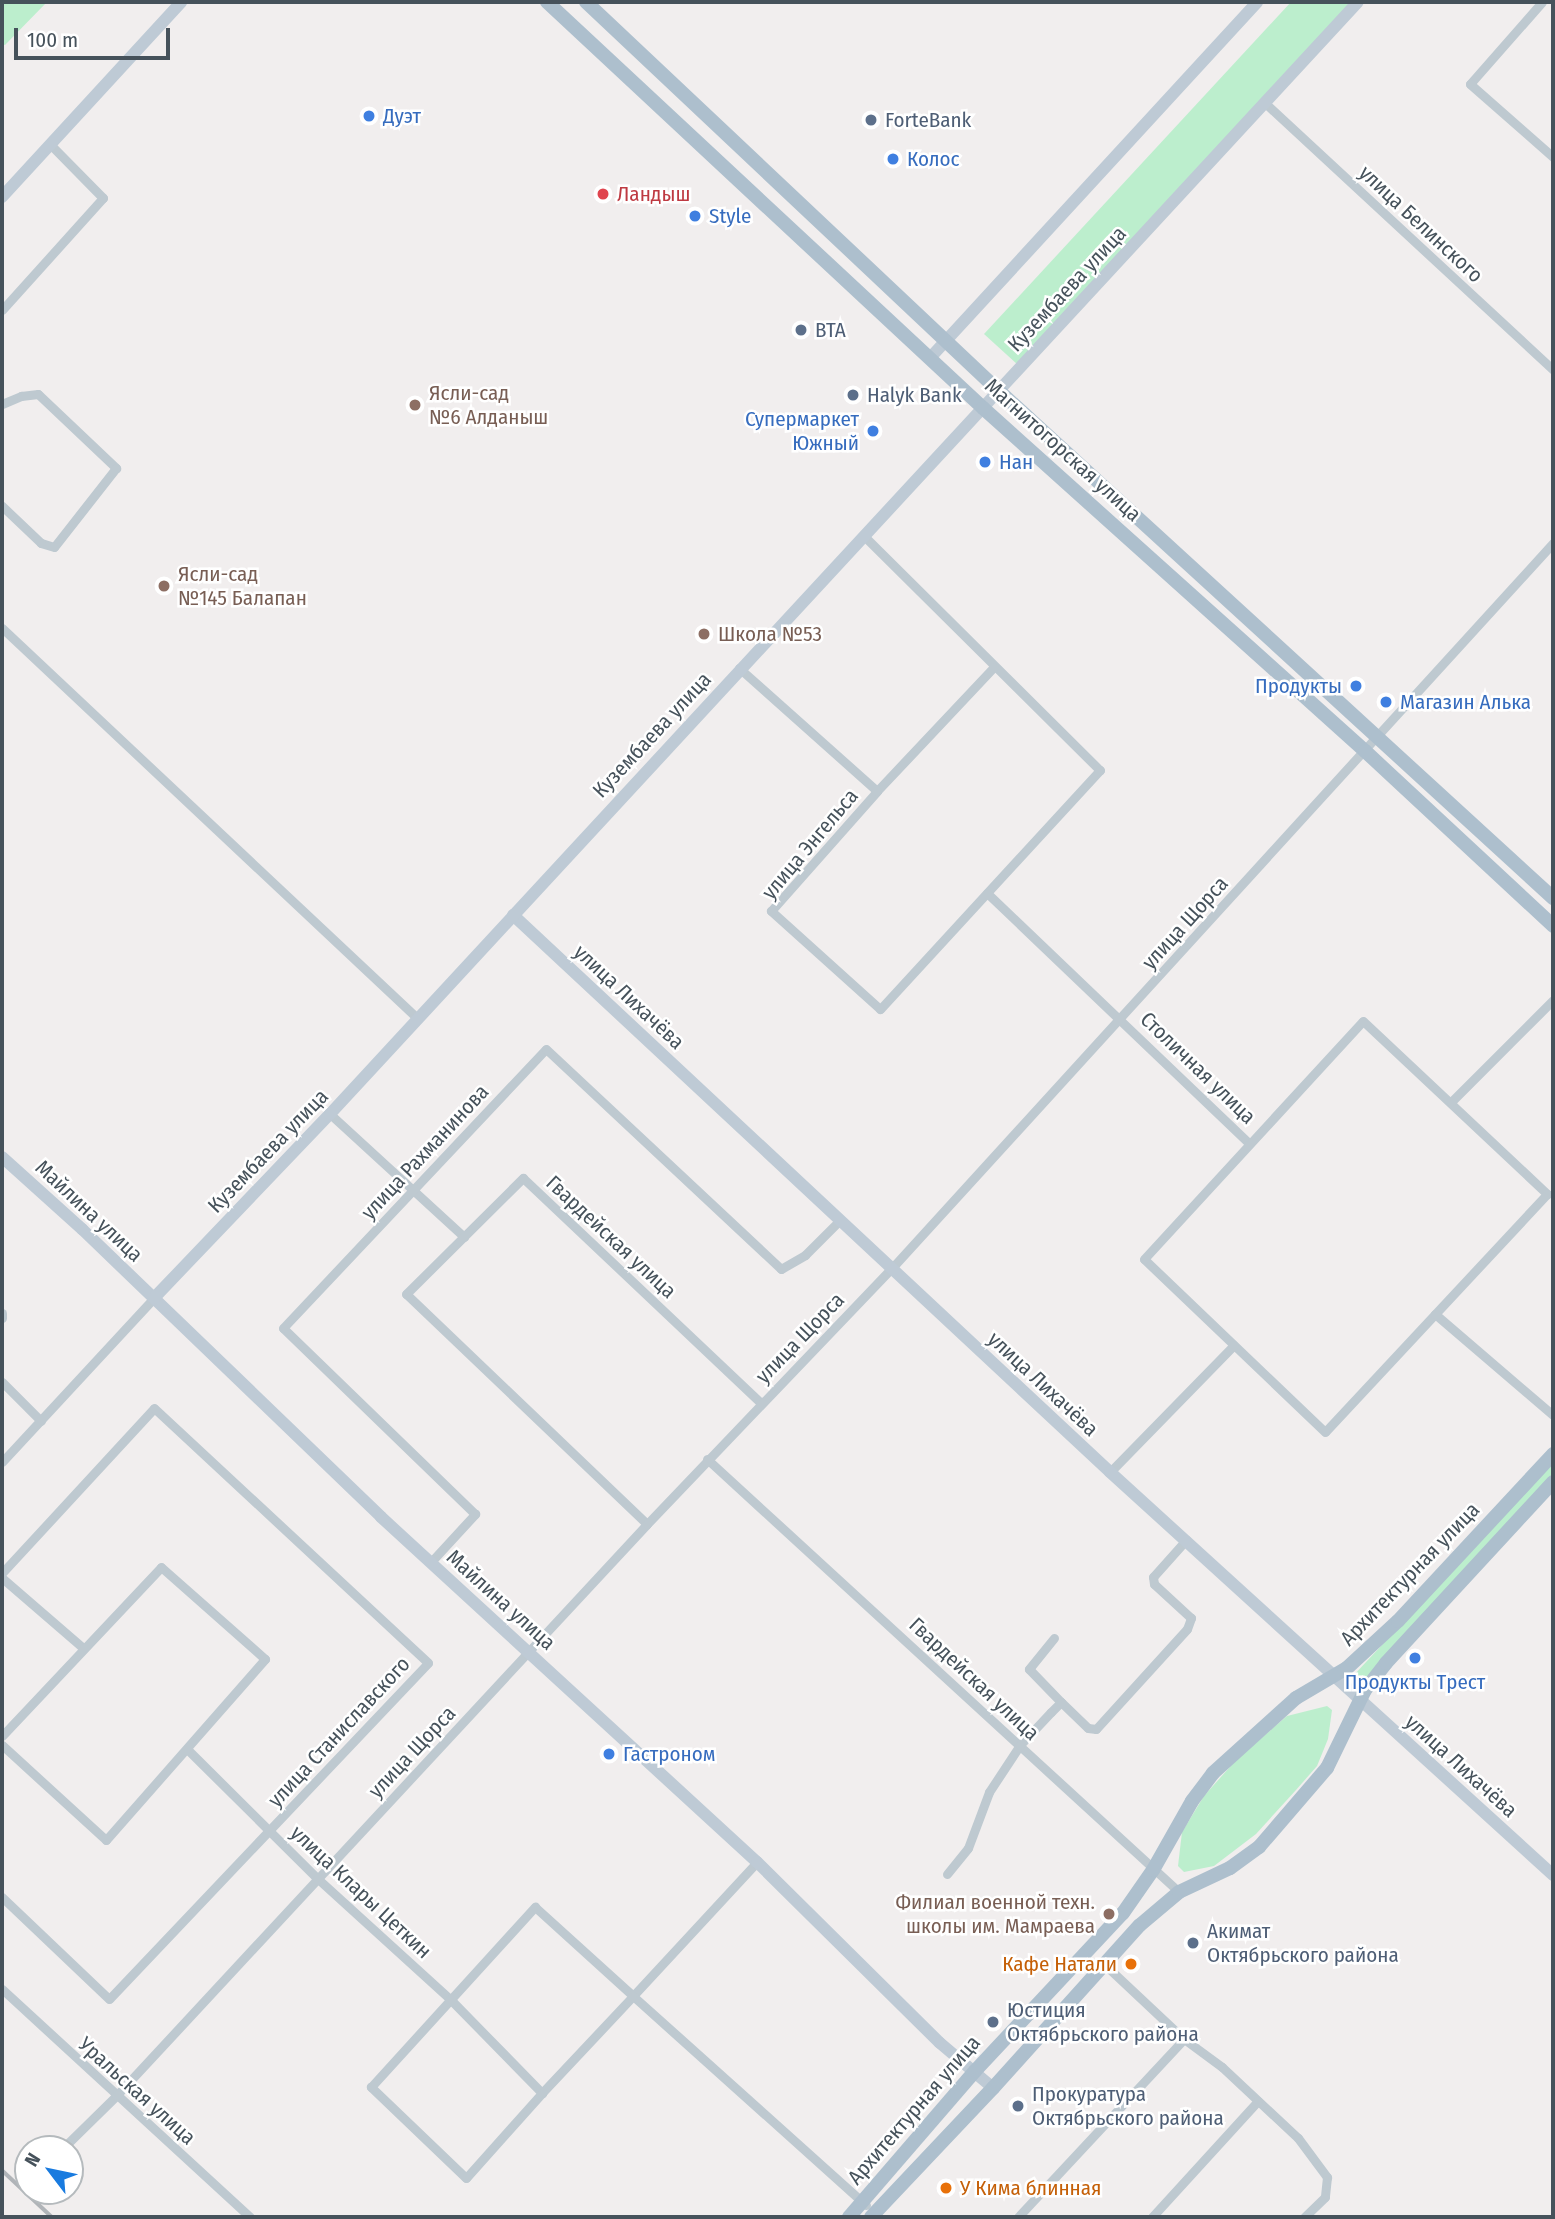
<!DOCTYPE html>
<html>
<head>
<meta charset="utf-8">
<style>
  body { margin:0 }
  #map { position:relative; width:1555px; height:2219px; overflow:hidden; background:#f1eeee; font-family:"Fira Sans Condensed",sans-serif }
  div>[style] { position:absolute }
  .green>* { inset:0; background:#bceecd }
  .street>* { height:9px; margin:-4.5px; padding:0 4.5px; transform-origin:4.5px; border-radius:4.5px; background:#bec9d0 }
  .secondary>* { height:12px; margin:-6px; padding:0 6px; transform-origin:6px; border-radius:6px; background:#becad5 }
  .primary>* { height:14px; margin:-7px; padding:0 7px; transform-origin:7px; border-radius:7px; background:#adbfcd }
  .rail>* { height:3.5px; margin:-1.75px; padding:0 1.75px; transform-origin:1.75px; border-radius:1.75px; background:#b0b4b8 }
  .dots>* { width:19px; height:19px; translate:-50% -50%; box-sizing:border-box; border:4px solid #fff; border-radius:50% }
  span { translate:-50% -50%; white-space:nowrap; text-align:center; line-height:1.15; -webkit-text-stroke:5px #fff; paint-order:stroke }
  .shop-label { font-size:21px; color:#366cbe }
  .left { translate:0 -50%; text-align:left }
  .right { translate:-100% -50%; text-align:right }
  .service-label { font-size:21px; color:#4e5e75 }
  .health-label { font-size:21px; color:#be3a42 }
  .street-label { font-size:21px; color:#46525b }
  .education-label { font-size:21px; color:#785e54 }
  .food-label { font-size:21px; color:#c56008 }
  .frame { position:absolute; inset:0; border:4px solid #46525b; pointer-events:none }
  .north { position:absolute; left:14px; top:2135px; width:70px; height:70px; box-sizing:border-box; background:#fff; border:2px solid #b5babd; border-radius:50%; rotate:302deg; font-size:19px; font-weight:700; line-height:28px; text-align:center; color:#46525b }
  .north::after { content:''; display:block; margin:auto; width:24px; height:32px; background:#197bdf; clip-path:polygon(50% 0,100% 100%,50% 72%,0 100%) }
  .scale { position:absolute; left:14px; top:28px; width:156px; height:32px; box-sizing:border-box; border:4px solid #46525b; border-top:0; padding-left:9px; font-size:21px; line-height:24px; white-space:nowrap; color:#46525b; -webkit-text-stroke:5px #fff; paint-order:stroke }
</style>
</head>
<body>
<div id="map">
  <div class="green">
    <i style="clip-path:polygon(2px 2px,47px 2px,5px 45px,2px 44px)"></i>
    <i style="clip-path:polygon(1291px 2px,1356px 2px,1019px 366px,984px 334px)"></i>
    <i style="clip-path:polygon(1553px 1462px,1553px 1478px,1363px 1686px,1353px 1676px)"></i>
    <i style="clip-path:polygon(1327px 1706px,1332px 1710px,1328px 1739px,1317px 1766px,1296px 1790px,1256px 1834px,1214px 1866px,1184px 1872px,1178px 1866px,1182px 1832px,1204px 1796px,1237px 1759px,1287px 1716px)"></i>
  </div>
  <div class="street">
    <i style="left:1542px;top:2px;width:109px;rotate:131.3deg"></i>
    <i style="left:1470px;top:84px;width:111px;rotate:41.3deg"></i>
    <i style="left:1265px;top:103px;width:393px;rotate:42.8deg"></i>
    <i style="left:2px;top:310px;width:151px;rotate:-48deg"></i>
    <i style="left:103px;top:198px;width:76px;rotate:-134.5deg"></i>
    <i style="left:2px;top:404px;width:21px;rotate:-23deg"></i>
    <i style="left:21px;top:396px;width:17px;rotate:-7deg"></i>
    <i style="left:38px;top:394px;width:108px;rotate:43.5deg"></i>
    <i style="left:116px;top:468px;width:100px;rotate:128.1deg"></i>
    <i style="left:54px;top:547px;width:14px;rotate:-163deg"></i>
    <i style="left:41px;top:543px;width:54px;rotate:-136.5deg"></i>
    <i style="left:863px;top:535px;width:334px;rotate:44.8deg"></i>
    <i style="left:1100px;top:770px;width:325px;rotate:132.6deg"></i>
    <i style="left:880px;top:1009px;width:147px;rotate:-138deg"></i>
    <i style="left:771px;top:911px;width:160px;rotate:-48.5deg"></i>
    <i style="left:877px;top:791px;width:170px;rotate:-46.7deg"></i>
    <i style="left:2px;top:628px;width:569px;rotate:43.22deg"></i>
    <i style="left:739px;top:668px;width:185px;rotate:41.7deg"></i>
    <i style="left:987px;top:893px;width:362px;rotate:43.7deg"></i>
    <i style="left:1363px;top:1021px;width:253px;rotate:43.2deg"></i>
    <i style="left:1547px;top:1194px;width:325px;rotate:133deg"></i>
    <i style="left:1325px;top:1432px;width:250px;rotate:-136.3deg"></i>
    <i style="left:1144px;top:1259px;width:323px;rotate:-47.4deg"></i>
    <i style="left:1451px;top:1102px;width:144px;rotate:-45deg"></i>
    <i style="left:330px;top:1114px;width:182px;rotate:42.5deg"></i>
    <i style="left:2px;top:1313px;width:5px;rotate:90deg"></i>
    <i style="left:1435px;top:1314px;width:155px;rotate:40.6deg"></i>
    <i style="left:2px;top:1382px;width:55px;rotate:45deg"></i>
    <i style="left:707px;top:1459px;width:641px;rotate:42.53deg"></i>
    <i style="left:2px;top:1462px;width:224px;rotate:-47.2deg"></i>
    <i style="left:1110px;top:1472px;width:177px;rotate:-45.7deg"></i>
    <i style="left:647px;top:1524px;width:333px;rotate:-136.3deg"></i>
    <i style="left:406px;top:1294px;width:165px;rotate:-44.8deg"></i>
    <i style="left:523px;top:1178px;width:328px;rotate:43.4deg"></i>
    <i style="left:430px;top:1563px;width:67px;rotate:-47.4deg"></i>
    <i style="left:475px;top:1514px;width:267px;rotate:-135.9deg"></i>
    <i style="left:283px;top:1328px;width:383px;rotate:-46.7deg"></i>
    <i style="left:546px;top:1049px;width:322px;rotate:43.1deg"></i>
    <i style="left:781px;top:1269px;width:28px;rotate:-30deg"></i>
    <i style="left:805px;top:1255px;width:49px;rotate:-45deg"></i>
    <i style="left:2px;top:1573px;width:224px;rotate:-47.3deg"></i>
    <i style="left:154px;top:1408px;width:374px;rotate:42.9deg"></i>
    <i style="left:428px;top:1663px;width:463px;rotate:133.5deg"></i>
    <i style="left:109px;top:1999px;width:148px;rotate:-136.4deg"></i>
    <i style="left:2px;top:1578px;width:107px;rotate:40.8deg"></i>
    <i style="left:1054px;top:1638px;width:40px;rotate:129deg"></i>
    <i style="left:1029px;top:1669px;width:46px;rotate:45.9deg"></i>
    <i style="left:2px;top:1736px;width:232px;rotate:-46.7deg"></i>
    <i style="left:161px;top:1567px;width:139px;rotate:41.5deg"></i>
    <i style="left:265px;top:1659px;width:241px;rotate:131.3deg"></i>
    <i style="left:106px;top:1840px;width:141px;rotate:-137.6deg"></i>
    <i style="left:188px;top:1750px;width:183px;rotate:44.8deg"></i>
    <i style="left:318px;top:1879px;width:178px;rotate:42.3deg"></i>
    <i style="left:450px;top:1999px;width:132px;rotate:45.6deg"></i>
    <i style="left:757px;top:1862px;width:183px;rotate:132.8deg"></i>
    <i style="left:633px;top:1996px;width:133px;rotate:133.2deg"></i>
    <i style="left:542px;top:2093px;width:114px;rotate:131.8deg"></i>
    <i style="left:466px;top:2178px;width:132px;rotate:-136.2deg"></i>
    <i style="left:371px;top:2087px;width:244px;rotate:-47.7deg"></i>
    <i style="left:535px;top:1907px;width:132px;rotate:42.2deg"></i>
    <i style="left:633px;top:1996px;width:313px;rotate:41.9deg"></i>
    <i style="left:947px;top:1874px;width:33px;rotate:-51deg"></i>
    <i style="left:968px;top:1848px;width:60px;rotate:-69.4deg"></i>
    <i style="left:989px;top:1792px;width:56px;rotate:-56.6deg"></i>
    <i style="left:1020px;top:1745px;width:45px;rotate:-46.8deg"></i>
    <i style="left:1051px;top:1712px;width:14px;rotate:-45deg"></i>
    <i style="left:1061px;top:1702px;width:37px;rotate:44deg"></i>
    <i style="left:1088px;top:1728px;width:8px;rotate:7deg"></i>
    <i style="left:1096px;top:1729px;width:135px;rotate:-47.7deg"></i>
    <i style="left:1187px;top:1629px;width:12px;rotate:-70deg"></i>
    <i style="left:1191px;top:1618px;width:50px;rotate:-137.4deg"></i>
    <i style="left:1154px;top:1584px;width:7px;rotate:-98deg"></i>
    <i style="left:1153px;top:1577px;width:50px;rotate:-48.3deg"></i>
    <i style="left:1103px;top:1963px;width:111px;rotate:43.2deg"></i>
    <i style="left:1184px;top:2039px;width:47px;rotate:36.4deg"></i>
    <i style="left:1222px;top:2067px;width:104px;rotate:43.1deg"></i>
    <i style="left:1298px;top:2138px;width:49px;rotate:53.4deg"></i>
    <i style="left:1327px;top:2177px;width:20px;rotate:96deg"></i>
    <i style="left:1325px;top:2197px;width:29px;rotate:136deg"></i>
    <i style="left:2px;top:1989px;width:337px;rotate:42.6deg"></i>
    <i style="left:62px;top:2149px;width:76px;rotate:-44.5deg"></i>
    <i style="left:116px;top:2096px;width:780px;rotate:-47.13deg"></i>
    <i style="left:647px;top:1524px;width:353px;rotate:-46.3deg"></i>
    <i style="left:891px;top:1269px;width:983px;rotate:-47.64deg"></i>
    <i style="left:1018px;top:2217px;width:243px;rotate:-47deg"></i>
    <i style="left:1152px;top:2217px;width:157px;rotate:-47.6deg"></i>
  </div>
  <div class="secondary">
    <i style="left:2px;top:197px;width:265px;rotate:-47.4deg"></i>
    <i style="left:930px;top:358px;width:483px;rotate:-47.4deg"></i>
    <i style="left:513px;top:915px;width:816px;rotate:43.01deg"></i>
    <i style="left:1110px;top:1472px;width:599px;rotate:42.29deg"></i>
    <i style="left:2px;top:1157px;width:108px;rotate:42deg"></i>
    <i style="left:82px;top:1229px;width:415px;rotate:43.9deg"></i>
    <i style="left:381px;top:1517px;width:510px;rotate:42.54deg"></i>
    <i style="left:757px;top:1862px;width:257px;rotate:44.7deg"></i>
    <i style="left:940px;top:2043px;width:70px;rotate:40.3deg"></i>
    <i style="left:154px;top:1298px;width:255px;rotate:-46.3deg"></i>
    <i style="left:330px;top:1114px;width:1514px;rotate:-47.25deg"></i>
  </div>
  <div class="primary">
    <i style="left:547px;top:2px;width:596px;rotate:42.96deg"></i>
    <i style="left:983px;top:408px;width:513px;rotate:41.92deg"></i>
    <i style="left:1365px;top:751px;width:257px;rotate:42.9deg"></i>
    <i style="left:586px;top:2px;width:567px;rotate:43.29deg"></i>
    <i style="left:999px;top:391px;width:751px;rotate:42.46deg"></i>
    <i style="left:849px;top:2217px;width:193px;rotate:-49.2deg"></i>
    <i style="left:975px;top:2071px;width:216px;rotate:-46.9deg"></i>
    <i style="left:1123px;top:1913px;width:52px;rotate:-55.1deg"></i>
    <i style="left:1153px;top:1870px;width:79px;rotate:-60.5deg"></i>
    <i style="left:1192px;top:1801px;width:35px;rotate:-53deg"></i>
    <i style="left:1213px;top:1773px;width:112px;rotate:-42.1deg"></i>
    <i style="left:1296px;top:1698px;width:59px;rotate:-30.5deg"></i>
    <i style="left:1347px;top:1668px;width:69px;rotate:-42.7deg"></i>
    <i style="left:1398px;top:1621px;width:228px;rotate:-47.1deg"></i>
    <i style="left:871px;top:2217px;width:178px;rotate:-46.6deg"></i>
    <i style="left:993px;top:2088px;width:219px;rotate:-48deg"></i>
    <i style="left:1140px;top:1925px;width:51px;rotate:-40.2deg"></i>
    <i style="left:1179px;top:1892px;width:56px;rotate:-25.2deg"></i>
    <i style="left:1230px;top:1868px;width:36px;rotate:-36deg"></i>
    <i style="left:1259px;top:1847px;width:104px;rotate:-49.3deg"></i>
    <i style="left:1327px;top:1768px;width:87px;rotate:-64deg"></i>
    <i style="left:1365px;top:1690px;width:34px;rotate:-52deg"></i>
    <i style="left:1386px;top:1663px;width:246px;rotate:-47.3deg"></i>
  </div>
  <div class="rail">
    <i style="left:2px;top:2170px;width:69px;rotate:43.2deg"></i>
  </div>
  <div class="dots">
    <i style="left:369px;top:116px;background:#3f7fe0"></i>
    <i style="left:871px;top:120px;background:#5c6f8a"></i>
    <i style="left:893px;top:159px;background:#3f7fe0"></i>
    <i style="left:603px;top:194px;background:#e0444e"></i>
    <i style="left:695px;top:216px;background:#3f7fe0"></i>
    <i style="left:801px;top:330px;background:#5c6f8a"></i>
    <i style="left:853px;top:395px;background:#5c6f8a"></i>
    <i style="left:415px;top:405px;background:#8d6e63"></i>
    <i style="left:873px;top:431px;background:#3f7fe0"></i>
    <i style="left:985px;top:462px;background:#3f7fe0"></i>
    <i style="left:164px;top:586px;background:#8d6e63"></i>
    <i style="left:704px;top:634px;background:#8d6e63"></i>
    <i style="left:1356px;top:686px;background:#3f7fe0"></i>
    <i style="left:1386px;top:702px;background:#3f7fe0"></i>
    <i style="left:1415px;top:1658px;background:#3f7fe0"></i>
    <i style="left:609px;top:1754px;background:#3f7fe0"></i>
    <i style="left:1109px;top:1914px;background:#8d6e63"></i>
    <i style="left:1193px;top:1943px;background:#5c6f8a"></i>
    <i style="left:1131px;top:1964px;background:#e8710a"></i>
    <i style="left:993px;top:2022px;background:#5c6f8a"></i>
    <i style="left:1018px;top:2106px;background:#5c6f8a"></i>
    <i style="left:946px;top:2188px;background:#e8710a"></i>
  </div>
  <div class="shop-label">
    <span class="left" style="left:383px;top:116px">Дуэт</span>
    <span class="left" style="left:907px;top:159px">Колос</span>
    <span class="left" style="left:709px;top:216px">Style</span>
    <span class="right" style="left:859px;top:431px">Супермаркет<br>Южный</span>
    <span class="left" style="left:999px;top:462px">Нан</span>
    <span class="right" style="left:1342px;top:686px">Продукты</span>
    <span class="left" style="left:1400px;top:702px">Магазин Алька</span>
    <span style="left:1415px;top:1682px">Продукты Трест</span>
    <span class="left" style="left:623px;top:1754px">Гастроном</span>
  </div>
  <div class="service-label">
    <span class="left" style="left:885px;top:120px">ForteBank</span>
    <span class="left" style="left:815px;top:330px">BTA</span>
    <span class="left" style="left:867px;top:395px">Halyk Bank</span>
    <span class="left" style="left:1207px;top:1943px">Акимат<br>Октябрьского района</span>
    <span class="left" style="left:1007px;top:2022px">Юстиция<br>Октябрьского района</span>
    <span class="left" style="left:1032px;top:2106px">Прокуратура<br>Октябрьского района</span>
  </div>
  <div class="health-label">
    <span class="left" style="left:617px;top:194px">Ландыш</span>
  </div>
  <div class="street-label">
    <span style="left:1421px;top:224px;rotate:43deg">улица Белинского</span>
    <span style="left:1067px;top:289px;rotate:-47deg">Кузембаева улица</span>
    <span style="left:1063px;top:450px;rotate:42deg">Магнитогорская улица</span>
    <span style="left:652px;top:735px;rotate:-47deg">Кузембаева улица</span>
    <span style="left:810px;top:844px;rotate:-50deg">улица Энгельса</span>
    <span style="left:1185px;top:923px;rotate:-48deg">улица Щорса</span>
    <span style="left:629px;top:997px;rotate:43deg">улица Лихачёва</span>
    <span style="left:1198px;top:1068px;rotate:44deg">Столичная улица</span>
    <span style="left:268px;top:1151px;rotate:-46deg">Кузембаева улица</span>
    <span style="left:425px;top:1152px;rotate:-47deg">улица Рахманинова</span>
    <span style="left:89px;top:1211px;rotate:43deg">Майлина улица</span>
    <span style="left:611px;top:1237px;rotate:43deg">Гвардейская улица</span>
    <span style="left:800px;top:1338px;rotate:-46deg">улица Щорса</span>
    <span style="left:1043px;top:1384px;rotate:43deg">улица Лихачёва</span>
    <span style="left:1410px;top:1574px;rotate:-46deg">Архитектурная улица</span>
    <span style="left:501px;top:1600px;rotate:42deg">Майлина улица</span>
    <span style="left:974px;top:1679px;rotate:43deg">Гвардейская улица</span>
    <span style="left:339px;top:1732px;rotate:-47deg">улица Станиславского</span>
    <span style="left:412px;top:1752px;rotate:-47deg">улица Щорса</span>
    <span style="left:1461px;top:1766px;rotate:42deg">улица Лихачёва</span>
    <span style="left:361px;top:1892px;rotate:43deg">улица Клары Цеткин</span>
    <span style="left:137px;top:2091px;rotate:42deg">Уральская улица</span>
    <span style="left:914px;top:2110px;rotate:-49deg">Архитектурная улица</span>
  </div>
  <div class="education-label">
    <span class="left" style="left:429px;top:405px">Ясли-сад<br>№6 Алданыш</span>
    <span class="left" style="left:178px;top:586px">Ясли-сад<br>№145 Балапан</span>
    <span class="left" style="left:718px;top:634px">Школа №53</span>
    <span class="right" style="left:1095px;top:1914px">Филиал военной техн.<br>школы им. Мамраева</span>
  </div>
  <div class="food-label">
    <span class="right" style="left:1117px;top:1964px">Кафе Натали</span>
    <span class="left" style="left:960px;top:2188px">У Кима блинная</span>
  </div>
  <div class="frame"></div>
  <div class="north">N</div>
  <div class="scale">100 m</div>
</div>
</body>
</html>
